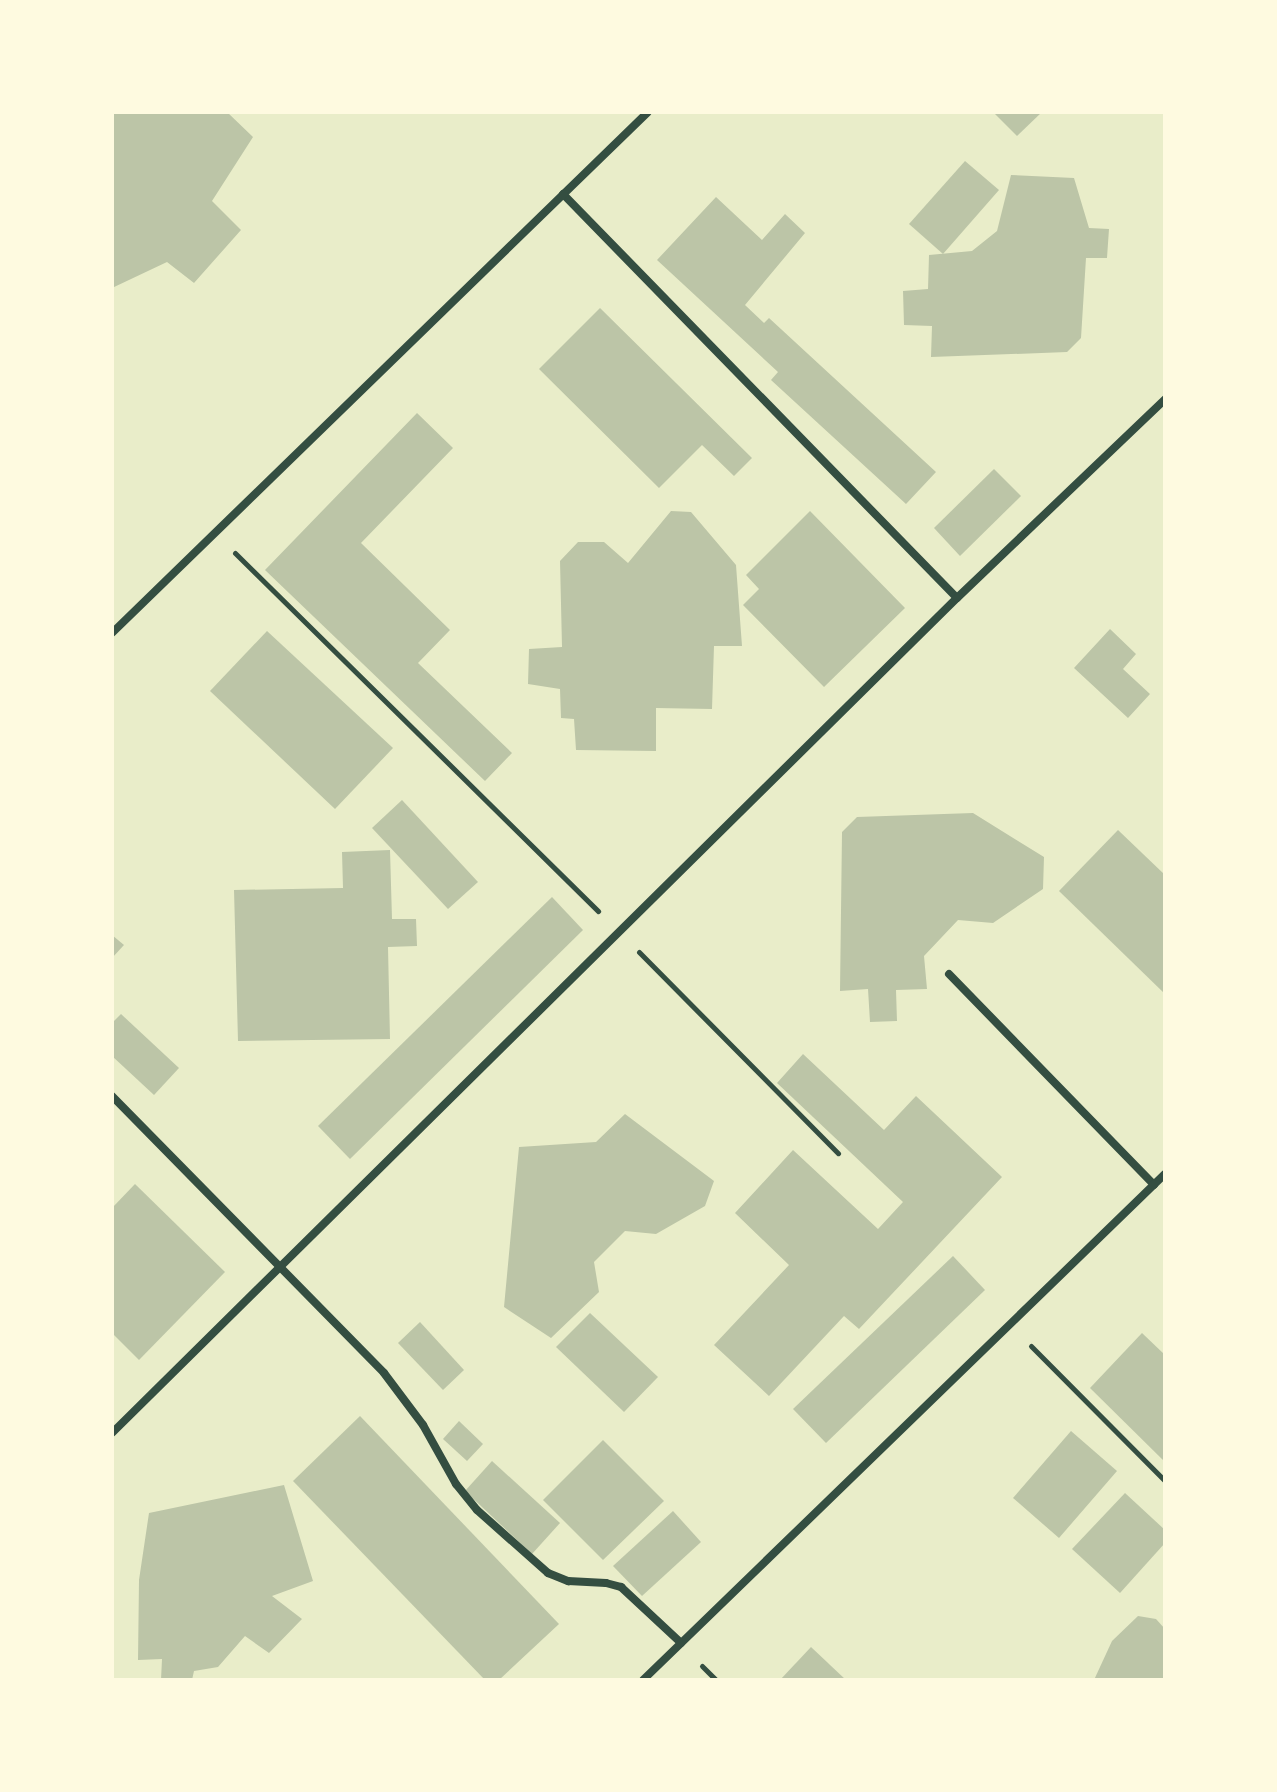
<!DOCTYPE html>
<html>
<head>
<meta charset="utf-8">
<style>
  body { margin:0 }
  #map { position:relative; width:1277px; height:1792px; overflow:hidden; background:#e9edc9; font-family:"Titillium Web",sans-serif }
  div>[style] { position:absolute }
  .building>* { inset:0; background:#bcc5a7 }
  .path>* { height:5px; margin:-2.5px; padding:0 2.5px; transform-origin:2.5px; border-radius:2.5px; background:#344e41 }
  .minor>* { height:8px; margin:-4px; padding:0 4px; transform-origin:4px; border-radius:4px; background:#344e41 }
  span { translate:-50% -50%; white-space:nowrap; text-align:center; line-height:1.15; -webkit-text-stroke:6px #fefae0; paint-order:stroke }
  .frame { position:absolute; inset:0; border:114px solid #fefae0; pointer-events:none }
</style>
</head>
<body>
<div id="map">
  <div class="building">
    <i style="clip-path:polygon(112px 112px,227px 112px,253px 137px,212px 201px,241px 230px,194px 283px,167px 262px,112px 288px)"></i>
    <i style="clip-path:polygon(993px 112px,1042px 112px,1017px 136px)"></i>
    <i style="clip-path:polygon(965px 161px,999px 190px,943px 254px,909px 224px)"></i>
    <i style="clip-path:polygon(1011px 175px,1074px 178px,1089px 228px,1109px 229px,1107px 258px,1086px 258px,1081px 338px,1067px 352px,931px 357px,932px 326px,904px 325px,903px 291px,928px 289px,929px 255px,972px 251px,997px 231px)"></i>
    <i style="clip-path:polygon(716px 197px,762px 240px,785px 214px,805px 233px,745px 305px,764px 323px,769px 318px,936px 472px,906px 504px,771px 380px,778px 372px,657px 260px)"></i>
    <i style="clip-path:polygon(600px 308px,752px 458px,734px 476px,702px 445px,659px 488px,539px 369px)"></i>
    <i style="clip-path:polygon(417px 413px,453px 448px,361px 543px,450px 630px,418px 663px,512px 753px,485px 781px,265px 570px)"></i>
    <i style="clip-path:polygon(994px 469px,1021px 496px,960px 556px,934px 528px)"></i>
    <i style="clip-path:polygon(671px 511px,691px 512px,736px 565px,742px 646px,714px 646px,712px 709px,656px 708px,656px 751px,576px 750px,574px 719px,561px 718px,560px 689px,528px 684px,529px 649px,562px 647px,560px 561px,578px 542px,604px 542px,628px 563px)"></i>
    <i style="clip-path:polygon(810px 511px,905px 608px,824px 687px,743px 605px,759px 589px,746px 575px)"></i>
    <i style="clip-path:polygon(1110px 629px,1136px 654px,1123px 669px,1150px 694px,1128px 718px,1074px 668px)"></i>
    <i style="clip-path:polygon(267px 631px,393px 748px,335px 809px,210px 691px)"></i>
    <i style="clip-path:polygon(402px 800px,478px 882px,448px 909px,372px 828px)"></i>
    <i style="clip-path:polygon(973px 813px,1044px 857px,1043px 889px,993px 923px,958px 920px,924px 956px,927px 989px,896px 990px,897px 1021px,870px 1022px,868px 989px,840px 991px,842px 832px,857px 817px)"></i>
    <i style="clip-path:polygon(1118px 830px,1165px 875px,1165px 994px,1059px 891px)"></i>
    <i style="clip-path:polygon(390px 850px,392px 919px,416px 919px,417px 946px,388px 947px,390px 1039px,238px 1041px,234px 890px,343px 888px,342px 852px)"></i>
    <i style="clip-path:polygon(552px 897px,583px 930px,350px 1159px,318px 1126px)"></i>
    <i style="clip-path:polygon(112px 935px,124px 945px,112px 958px)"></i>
    <i style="clip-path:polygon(121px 1014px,179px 1068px,154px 1095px,112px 1056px,112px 1023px)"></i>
    <i style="clip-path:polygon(803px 1054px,884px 1130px,916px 1096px,1002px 1177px,859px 1329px,844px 1316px,769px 1396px,714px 1345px,789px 1265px,735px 1213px,793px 1150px,878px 1229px,903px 1202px,777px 1083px)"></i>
    <i style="clip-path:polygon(625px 1114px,714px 1181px,705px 1206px,656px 1234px,625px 1231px,594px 1262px,599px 1292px,551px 1338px,504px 1307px,519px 1147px,596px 1142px)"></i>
    <i style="clip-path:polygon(135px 1184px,225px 1272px,139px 1360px,112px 1333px,112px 1208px)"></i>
    <i style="clip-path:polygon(953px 1256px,985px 1290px,826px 1443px,793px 1409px)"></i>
    <i style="clip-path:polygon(590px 1313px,658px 1377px,624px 1412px,556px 1347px)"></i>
    <i style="clip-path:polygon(420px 1322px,464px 1370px,443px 1390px,398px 1343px)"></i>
    <i style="clip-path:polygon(1142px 1333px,1165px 1355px,1165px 1462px,1090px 1388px)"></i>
    <i style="clip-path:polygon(360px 1416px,559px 1624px,499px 1680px,485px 1680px,293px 1481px)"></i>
    <i style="clip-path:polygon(459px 1421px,483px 1444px,467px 1461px,443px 1439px)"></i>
    <i style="clip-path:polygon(1071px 1431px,1117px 1471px,1059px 1538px,1013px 1498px)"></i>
    <i style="clip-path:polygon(603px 1440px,664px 1501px,603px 1560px,543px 1500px)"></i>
    <i style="clip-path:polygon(492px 1461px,560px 1523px,532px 1554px,465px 1491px)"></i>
    <i style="clip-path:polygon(284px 1485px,313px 1581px,272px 1596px,302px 1619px,269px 1653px,245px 1636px,218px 1667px,194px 1671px,192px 1680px,161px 1680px,162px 1659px,138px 1660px,139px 1580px,149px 1513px)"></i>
    <i style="clip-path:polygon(1125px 1493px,1165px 1530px,1165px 1543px,1120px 1593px,1072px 1549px)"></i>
    <i style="clip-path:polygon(673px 1511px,701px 1542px,642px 1596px,613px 1566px)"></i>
    <i style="clip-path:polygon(1138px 1616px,1156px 1619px,1165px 1629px,1165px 1680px,1094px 1680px,1112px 1641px)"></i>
    <i style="clip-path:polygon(811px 1647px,846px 1680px,780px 1680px)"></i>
  </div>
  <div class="path">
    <i style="left:235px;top:553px;width:510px;rotate:44.6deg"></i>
    <i style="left:639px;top:952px;width:283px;rotate:45.3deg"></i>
    <i style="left:1031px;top:1346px;width:190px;rotate:45.2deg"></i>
    <i style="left:702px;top:1666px;width:20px;rotate:45deg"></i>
  </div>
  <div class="minor">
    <i style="left:563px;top:194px;width:564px;rotate:45.72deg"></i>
    <i style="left:112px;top:633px;width:747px;rotate:-44.19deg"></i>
    <i style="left:949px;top:974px;width:294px;rotate:45.8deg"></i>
    <i style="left:112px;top:1096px;width:388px;rotate:45.5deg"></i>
    <i style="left:384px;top:1373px;width:65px;rotate:53.1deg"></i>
    <i style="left:423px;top:1425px;width:68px;rotate:60.8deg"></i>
    <i style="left:456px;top:1484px;width:33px;rotate:51deg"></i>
    <i style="left:477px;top:1510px;width:95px;rotate:41.6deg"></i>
    <i style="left:548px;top:1573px;width:22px;rotate:22deg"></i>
    <i style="left:568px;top:1581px;width:38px;rotate:3deg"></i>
    <i style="left:606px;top:1583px;width:16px;rotate:15deg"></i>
    <i style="left:621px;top:1587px;width:82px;rotate:43deg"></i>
    <i style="left:112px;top:1433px;width:1188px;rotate:-44.66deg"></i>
    <i style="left:957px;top:598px;width:288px;rotate:-43.7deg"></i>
    <i style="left:643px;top:1680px;width:727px;rotate:-44.11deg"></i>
  </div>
  <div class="frame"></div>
</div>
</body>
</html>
